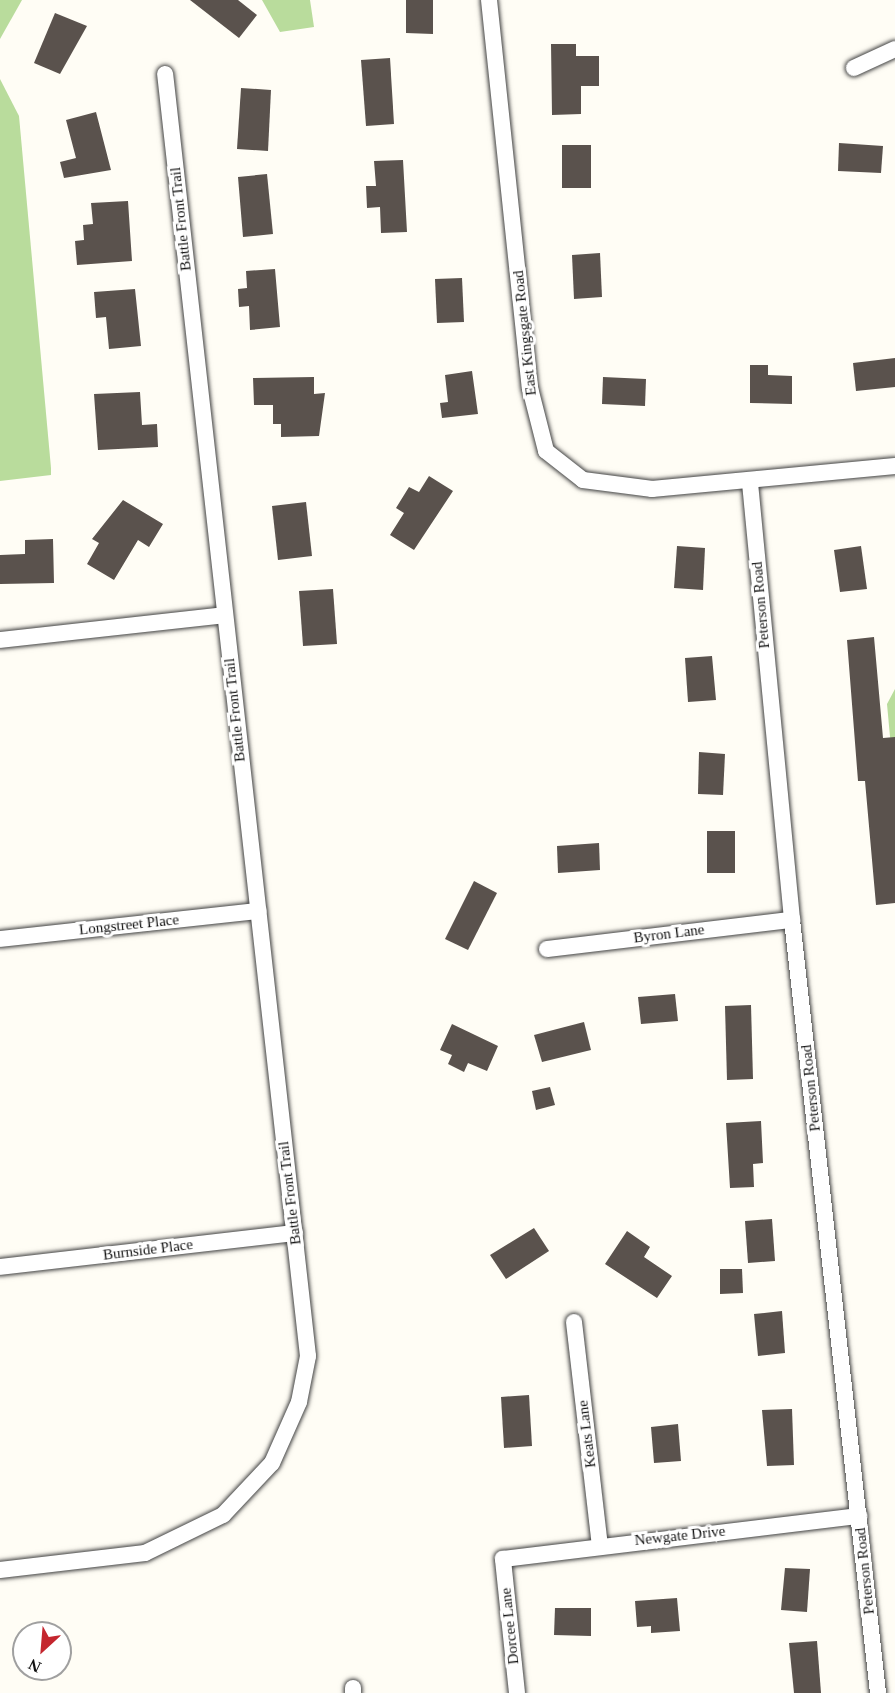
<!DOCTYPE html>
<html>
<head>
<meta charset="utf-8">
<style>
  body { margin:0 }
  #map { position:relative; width:895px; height:1693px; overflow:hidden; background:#fffdf5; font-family:Georgia,serif }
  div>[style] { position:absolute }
  .forest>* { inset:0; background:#b9dc9c }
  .building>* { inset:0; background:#5a524d }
  .roads { filter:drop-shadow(0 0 2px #444) drop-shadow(0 0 2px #444) }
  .street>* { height:16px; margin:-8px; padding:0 8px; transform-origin:8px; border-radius:8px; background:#fff }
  span { translate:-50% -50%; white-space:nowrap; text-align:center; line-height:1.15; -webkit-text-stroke:6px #fff; paint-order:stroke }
  .street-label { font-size:15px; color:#111 }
  .north { position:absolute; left:12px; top:1621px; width:60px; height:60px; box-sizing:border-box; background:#fff; border:2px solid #a0a0a0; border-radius:50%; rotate:206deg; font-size:16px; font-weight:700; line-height:24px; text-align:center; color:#111 }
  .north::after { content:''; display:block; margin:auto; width:21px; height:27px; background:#c4262e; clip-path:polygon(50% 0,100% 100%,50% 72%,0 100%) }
</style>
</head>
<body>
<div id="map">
  <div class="forest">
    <i style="clip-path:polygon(0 0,22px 0,0 39px)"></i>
    <i style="clip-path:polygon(262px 0,310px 0,314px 27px,280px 32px)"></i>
    <i style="clip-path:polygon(0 79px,19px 116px,51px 468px,51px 475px,0 481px)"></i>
    <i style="clip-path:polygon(895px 689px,895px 791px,887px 704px)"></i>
  </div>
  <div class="building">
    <i style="clip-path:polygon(190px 0,238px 0,257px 15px,239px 38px)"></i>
    <i style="clip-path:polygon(406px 0,433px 0,433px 34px,406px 33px)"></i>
    <i style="clip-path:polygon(55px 13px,87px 26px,60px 74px,34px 63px)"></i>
    <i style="clip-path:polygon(551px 44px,576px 44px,576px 56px,599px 56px,599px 86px,581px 86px,581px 114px,552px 115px)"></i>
    <i style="clip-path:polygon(390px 58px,394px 124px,366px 126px,361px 60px)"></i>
    <i style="clip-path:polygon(241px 88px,271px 90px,268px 151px,237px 149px)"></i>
    <i style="clip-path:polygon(96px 112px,111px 170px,64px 178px,60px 162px,76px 158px,66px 120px)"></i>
    <i style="clip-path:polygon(839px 143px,883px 146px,881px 173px,838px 171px)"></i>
    <i style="clip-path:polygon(562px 145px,591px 145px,591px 188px,562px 188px)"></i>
    <i style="clip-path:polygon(403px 160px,407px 232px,381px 233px,380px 207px,367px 208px,366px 186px,376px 186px,374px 161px)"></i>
    <i style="clip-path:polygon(267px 174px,273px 234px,243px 237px,238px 177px)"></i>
    <i style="clip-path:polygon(128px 201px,132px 261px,77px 265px,75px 241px,84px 240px,83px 225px,93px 224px,91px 203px)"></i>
    <i style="clip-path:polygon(600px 253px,602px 297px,574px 299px,572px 255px)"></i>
    <i style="clip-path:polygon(275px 269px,280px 327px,250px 330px,249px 306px,239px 307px,238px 289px,247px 288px,246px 271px)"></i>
    <i style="clip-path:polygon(462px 278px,464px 322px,437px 323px,435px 279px)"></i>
    <i style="clip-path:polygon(135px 289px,141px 346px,109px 349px,106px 317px,96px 318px,94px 292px)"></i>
    <i style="clip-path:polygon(895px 358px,895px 387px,856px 391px,853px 363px)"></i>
    <i style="clip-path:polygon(750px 365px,768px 365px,768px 375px,792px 376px,792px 404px,750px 403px)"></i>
    <i style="clip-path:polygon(472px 371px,478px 414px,442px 418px,440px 403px,448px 402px,445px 375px)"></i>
    <i style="clip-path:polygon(314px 377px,314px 394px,325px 393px,319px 436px,281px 437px,281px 424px,273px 424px,273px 405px,254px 405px,253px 378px)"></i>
    <i style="clip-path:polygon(603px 377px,646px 379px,645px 406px,602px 404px)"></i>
    <i style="clip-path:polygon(140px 392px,142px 425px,157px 424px,158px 447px,98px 450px,94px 394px)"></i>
    <i style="clip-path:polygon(429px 476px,453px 491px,414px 550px,390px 535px,404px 513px,396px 508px,409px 487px,419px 492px)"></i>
    <i style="clip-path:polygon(123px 500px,163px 524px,149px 547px,138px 540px,114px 580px,87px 564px,99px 543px,92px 539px)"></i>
    <i style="clip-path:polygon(306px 502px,312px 556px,278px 560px,272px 506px)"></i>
    <i style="clip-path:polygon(53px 539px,54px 583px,0 584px,0 555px,25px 554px,25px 540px)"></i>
    <i style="clip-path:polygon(677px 546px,705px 548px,703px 590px,674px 588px)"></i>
    <i style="clip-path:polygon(861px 546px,867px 589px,840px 592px,834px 550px)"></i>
    <i style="clip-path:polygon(333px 589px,337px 644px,303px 646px,299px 591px)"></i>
    <i style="clip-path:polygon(874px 637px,883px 738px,895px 737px,895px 903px,876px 905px,865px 781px,858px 781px,847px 640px)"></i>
    <i style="clip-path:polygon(712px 656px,716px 700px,688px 702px,685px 658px)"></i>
    <i style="clip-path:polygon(699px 752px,725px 754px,723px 795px,698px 794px)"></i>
    <i style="clip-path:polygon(707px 831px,735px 831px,735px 873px,707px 873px)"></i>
    <i style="clip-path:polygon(599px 843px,600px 870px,558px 873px,557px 846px)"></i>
    <i style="clip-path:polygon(474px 881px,497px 893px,468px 950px,445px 939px)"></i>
    <i style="clip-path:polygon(675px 994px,678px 1021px,641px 1024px,638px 997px)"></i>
    <i style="clip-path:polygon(751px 1005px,753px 1079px,727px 1080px,725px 1006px)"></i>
    <i style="clip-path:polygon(584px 1022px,591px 1050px,542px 1062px,534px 1035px)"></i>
    <i style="clip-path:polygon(452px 1024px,498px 1046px,487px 1071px,468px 1063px,464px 1072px,448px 1064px,452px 1055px,440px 1050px)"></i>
    <i style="clip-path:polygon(550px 1087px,555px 1105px,536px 1110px,532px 1091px)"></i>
    <i style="clip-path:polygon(761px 1121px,763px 1163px,753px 1164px,754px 1187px,730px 1188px,726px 1123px)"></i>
    <i style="clip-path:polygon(772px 1219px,775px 1261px,748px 1263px,745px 1221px)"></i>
    <i style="clip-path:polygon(534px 1228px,549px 1251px,506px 1279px,490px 1255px)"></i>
    <i style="clip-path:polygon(627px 1231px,650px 1247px,644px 1257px,672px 1276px,657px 1298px,605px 1264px)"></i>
    <i style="clip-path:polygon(720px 1269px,742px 1269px,743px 1293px,720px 1294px)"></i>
    <i style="clip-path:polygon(782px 1311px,785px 1353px,758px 1356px,754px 1314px)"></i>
    <i style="clip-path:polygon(529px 1395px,532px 1446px,504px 1448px,501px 1397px)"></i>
    <i style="clip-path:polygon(792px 1409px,794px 1465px,767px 1466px,762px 1410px)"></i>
    <i style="clip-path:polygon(678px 1424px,681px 1461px,654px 1463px,651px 1427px)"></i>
    <i style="clip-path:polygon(785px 1568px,810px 1569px,807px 1612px,781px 1610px)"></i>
    <i style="clip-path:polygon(677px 1598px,680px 1631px,651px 1633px,651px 1626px,637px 1627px,635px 1601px)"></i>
    <i style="clip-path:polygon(555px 1608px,591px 1608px,591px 1636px,554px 1635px)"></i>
    <i style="clip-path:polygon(817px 1641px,821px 1693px,794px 1693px,789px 1643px)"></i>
  </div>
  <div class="roads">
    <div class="street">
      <i style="left:489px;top:0;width:390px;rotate:84deg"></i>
      <i style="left:530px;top:388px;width:65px;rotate:75.7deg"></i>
      <i style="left:546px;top:451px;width:47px;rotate:38.1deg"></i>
      <i style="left:583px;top:480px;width:70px;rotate:7.4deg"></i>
      <i style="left:652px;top:489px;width:244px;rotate:-5.4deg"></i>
      <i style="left:854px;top:68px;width:45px;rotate:-24.9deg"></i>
      <i style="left:750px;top:483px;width:439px;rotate:84.5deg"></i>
      <i style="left:792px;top:920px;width:778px;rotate:83.65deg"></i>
      <i style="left:0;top:640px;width:226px;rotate:-6.3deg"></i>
      <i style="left:0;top:939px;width:260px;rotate:-6.2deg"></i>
      <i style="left:547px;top:949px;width:247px;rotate:-6.8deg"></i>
      <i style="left:0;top:1267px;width:297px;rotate:-6.6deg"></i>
      <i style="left:574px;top:1322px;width:226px;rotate:83.4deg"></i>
      <i style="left:0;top:1570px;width:146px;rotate:-6.7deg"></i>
      <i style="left:145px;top:1553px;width:87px;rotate:-26deg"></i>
      <i style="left:223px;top:1515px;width:71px;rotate:-46.7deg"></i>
      <i style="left:272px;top:1463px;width:67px;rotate:-66.1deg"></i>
      <i style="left:299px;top:1402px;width:47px;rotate:-78.9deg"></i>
      <i style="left:308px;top:1356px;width:1290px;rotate:-96.36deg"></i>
      <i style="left:353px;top:1688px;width:5px;rotate:90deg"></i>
      <i style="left:517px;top:1693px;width:135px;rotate:-96deg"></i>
      <i style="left:503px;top:1559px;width:359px;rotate:-6.9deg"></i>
    </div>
  </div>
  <div class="street-label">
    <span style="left:181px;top:219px;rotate:-96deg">Battle Front Trail</span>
    <span style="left:525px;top:333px;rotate:-96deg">East Kingsgate Road</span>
    <span style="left:761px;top:605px;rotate:-95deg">Peterson Road</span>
    <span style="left:235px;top:710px;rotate:-96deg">Battle Front Trail</span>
    <span style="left:129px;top:925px;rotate:-6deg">Longstreet Place</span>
    <span style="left:669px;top:934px;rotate:-7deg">Byron Lane</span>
    <span style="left:811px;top:1088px;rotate:-96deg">Peterson Road</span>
    <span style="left:290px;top:1193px;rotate:-97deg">Battle Front Trail</span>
    <span style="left:148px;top:1250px;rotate:-7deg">Burnside Place</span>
    <span style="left:587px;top:1434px;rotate:-97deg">Keats Lane</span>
    <span style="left:680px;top:1536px;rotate:-6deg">Newgate Drive</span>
    <span style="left:865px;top:1571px;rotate:-96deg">Peterson Road</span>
    <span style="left:510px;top:1626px;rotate:-96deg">Dorcee Lane</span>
  </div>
  <div class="north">N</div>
</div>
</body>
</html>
